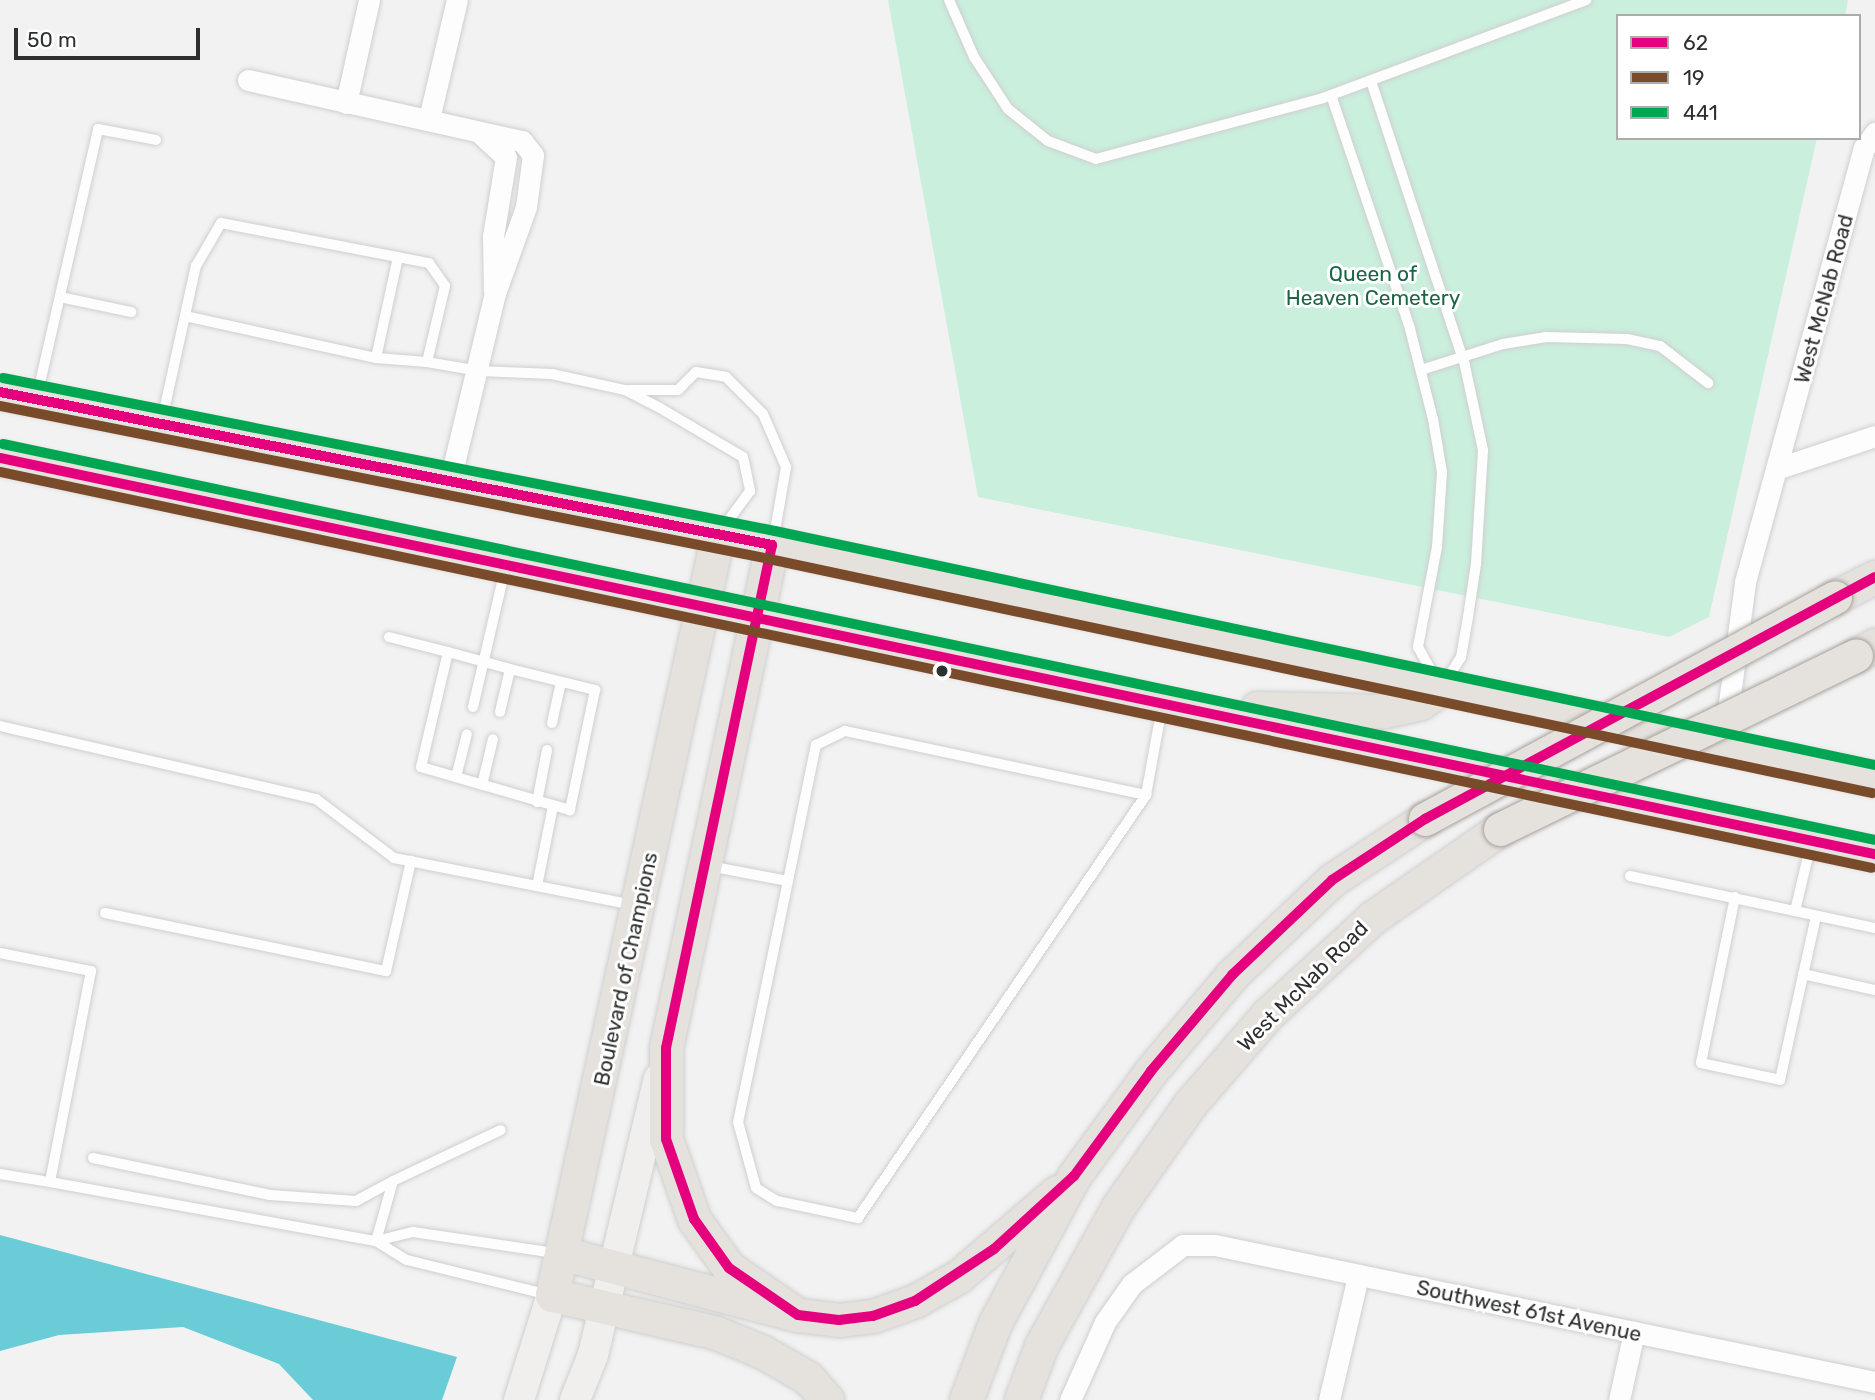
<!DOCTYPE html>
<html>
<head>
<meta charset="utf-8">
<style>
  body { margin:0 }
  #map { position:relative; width:1875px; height:1400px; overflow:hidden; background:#f2f2f3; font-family:Rubik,sans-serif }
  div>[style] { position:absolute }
  .green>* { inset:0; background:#caefdd }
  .water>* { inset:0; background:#6accd7 }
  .roads { filter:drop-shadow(0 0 2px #cfcfcf) drop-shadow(0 0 2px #cfcfcf) }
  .lane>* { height:10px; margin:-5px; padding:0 5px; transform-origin:5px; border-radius:5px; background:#fdfdfd }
  .street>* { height:21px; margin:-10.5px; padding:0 10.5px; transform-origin:10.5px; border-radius:10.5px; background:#fdfdfd }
  .secondary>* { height:30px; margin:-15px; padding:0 15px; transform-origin:15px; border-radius:15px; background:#f1efee }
  .primary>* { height:33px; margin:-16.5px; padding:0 16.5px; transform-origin:16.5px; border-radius:16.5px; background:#e5e2de }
  .bridges { filter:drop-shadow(0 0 2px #a7a19a) drop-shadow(0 0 2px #a7a19a) }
  .primary-bridge>* { height:33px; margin:-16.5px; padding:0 16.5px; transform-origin:16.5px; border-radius:16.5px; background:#e5e2de }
  .bus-1>* { height:10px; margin:-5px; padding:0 5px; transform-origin:5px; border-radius:5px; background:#e5007d }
  .bus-2>* { height:10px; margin:-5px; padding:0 5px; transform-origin:5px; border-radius:5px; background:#7a4b2a }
  .bus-3>* { height:10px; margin:-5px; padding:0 5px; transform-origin:5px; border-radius:5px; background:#00a651 }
  .dots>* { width:19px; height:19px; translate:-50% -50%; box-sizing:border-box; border:4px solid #fff; border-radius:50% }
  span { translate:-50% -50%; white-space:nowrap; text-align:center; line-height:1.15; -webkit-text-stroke:6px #fff; paint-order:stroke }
  .park-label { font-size:21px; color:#1b6547 }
  .street-label { font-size:21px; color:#2e2f2f }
  .legend { position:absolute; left:1616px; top:14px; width:245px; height:126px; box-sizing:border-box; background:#fff; border:2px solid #abacac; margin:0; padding:9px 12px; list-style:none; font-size:21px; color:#2e2f2f }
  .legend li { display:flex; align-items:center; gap:14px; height:35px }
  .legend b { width:35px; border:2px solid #abacac }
  .scale { position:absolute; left:14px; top:28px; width:186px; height:32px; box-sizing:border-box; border:4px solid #2e2f2f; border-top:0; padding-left:9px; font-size:21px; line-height:24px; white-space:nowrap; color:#2e2f2f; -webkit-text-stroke:5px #fff; paint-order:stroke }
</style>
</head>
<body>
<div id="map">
  <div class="green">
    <i style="clip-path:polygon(888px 0,1848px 0,1845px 16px,1618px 16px,1618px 138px,1817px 138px,1709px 617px,1669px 637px,978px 497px)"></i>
  </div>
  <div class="water">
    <i style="clip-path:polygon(0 1235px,457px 1357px,442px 1400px,313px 1400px,279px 1364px,183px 1327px,59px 1335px,0 1351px)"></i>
  </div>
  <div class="roads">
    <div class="lane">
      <i style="left:949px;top:0;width:62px;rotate:66.3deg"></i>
      <i style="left:974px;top:57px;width:62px;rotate:56.8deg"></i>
      <i style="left:1008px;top:109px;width:51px;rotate:38.7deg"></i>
      <i style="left:1048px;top:141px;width:51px;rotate:20.6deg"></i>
      <i style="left:1096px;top:159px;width:235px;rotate:-15deg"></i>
      <i style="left:1323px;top:98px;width:281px;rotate:-20.4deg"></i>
      <i style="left:1371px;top:81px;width:300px;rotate:71.7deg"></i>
      <i style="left:1465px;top:366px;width:86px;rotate:77.9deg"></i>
      <i style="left:1483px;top:450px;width:114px;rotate:93.5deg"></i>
      <i style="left:1476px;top:564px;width:54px;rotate:98.6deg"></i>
      <i style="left:1468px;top:617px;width:41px;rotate:99.9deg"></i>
      <i style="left:1461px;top:657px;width:32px;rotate:122deg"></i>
      <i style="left:1331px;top:95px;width:247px;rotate:71.3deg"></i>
      <i style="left:1410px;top:329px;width:93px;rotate:75.7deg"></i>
      <i style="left:1433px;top:419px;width:54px;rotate:80.4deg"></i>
      <i style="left:1442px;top:472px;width:75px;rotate:93.8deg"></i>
      <i style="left:1437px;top:547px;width:102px;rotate:100.8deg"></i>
      <i style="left:1418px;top:647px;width:37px;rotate:61deg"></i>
      <i style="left:60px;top:297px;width:73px;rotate:11.9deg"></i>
      <i style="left:185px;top:316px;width:196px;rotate:12.4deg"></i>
      <i style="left:376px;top:358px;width:51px;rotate:4.5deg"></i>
      <i style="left:376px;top:358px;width:103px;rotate:-77.7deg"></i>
      <i style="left:1421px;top:370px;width:86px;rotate:-17.6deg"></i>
      <i style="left:1503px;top:344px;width:44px;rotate:-9.2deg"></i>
      <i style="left:1546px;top:337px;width:81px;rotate:1.4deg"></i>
      <i style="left:1627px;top:339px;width:34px;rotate:12deg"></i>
      <i style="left:1660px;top:346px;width:61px;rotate:37.6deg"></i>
      <i style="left:629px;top:390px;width:49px"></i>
      <i style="left:678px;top:390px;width:25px;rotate:-45deg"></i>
      <i style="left:696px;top:372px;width:30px;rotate:9deg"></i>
      <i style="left:726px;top:377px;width:52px;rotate:45deg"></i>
      <i style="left:763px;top:414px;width:58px;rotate:66.5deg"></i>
      <i style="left:786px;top:467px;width:76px;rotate:99.8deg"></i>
      <i style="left:37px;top:396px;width:274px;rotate:-77.1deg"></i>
      <i style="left:98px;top:129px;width:59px;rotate:10.7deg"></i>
      <i style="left:162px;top:420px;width:158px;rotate:-77.6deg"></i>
      <i style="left:196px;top:266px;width:50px;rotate:-59.8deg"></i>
      <i style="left:221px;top:223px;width:212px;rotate:10.9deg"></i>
      <i style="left:429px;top:263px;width:28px;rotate:55deg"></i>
      <i style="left:445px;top:286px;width:78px;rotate:103.3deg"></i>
      <i style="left:427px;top:362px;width:53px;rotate:9.8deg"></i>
      <i style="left:479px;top:371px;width:73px;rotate:2.4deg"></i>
      <i style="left:552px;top:374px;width:75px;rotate:12.4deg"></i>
      <i style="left:625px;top:390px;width:39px;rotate:27deg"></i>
      <i style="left:660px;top:408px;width:96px;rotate:30.6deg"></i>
      <i style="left:743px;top:457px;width:35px;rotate:78deg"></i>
      <i style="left:750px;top:491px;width:47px;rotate:126.4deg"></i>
      <i style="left:389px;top:637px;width:61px;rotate:14.3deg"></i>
      <i style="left:448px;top:652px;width:64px;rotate:15.3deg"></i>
      <i style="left:510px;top:669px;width:88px;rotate:13.9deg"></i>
      <i style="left:595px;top:690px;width:123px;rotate:101.8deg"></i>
      <i style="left:570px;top:810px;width:155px;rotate:-163.9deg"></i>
      <i style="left:421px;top:767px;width:118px;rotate:-76.8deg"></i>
      <i style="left:473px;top:707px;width:142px;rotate:-76.9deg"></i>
      <i style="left:500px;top:712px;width:44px;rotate:-76.9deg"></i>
      <i style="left:552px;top:723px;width:42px;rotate:-77.6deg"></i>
      <i style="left:0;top:726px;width:324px;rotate:13deg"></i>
      <i style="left:316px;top:799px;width:98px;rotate:37.1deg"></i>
      <i style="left:394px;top:858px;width:244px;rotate:11.1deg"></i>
      <i style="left:456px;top:777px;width:44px;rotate:-75.7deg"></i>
      <i style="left:482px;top:785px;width:47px;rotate:-76.6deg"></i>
      <i style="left:537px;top:802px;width:53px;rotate:-79.1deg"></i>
      <i style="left:709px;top:866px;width:80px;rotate:10.8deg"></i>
      <i style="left:788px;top:881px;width:246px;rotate:101.7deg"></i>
      <i style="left:738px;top:1122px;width:68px;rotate:74.7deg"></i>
      <i style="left:756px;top:1188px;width:25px;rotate:32deg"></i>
      <i style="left:777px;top:1201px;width:83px;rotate:11.9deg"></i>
      <i style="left:858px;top:1218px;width:512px;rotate:-55.75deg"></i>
      <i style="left:1146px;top:795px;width:89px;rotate:-79.7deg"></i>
      <i style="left:1630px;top:876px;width:169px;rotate:12deg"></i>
      <i style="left:1795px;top:911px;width:69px;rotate:-76.6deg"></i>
      <i style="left:788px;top:881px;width:139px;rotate:-78.4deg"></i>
      <i style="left:816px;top:745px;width:32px;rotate:-26deg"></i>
      <i style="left:845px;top:731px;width:308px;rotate:12deg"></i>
      <i style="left:537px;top:886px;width:82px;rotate:-78.7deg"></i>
      <i style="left:1735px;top:897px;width:169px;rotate:101.6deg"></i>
      <i style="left:1701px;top:1063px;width:81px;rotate:12.1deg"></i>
      <i style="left:1780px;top:1080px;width:168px;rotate:-77.6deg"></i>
      <i style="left:1795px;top:911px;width:82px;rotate:12deg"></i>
      <i style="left:105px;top:913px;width:287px;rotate:11.7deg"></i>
      <i style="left:386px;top:971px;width:113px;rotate:-77.2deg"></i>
      <i style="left:0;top:953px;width:93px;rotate:11.2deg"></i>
      <i style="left:91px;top:971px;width:215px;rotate:101deg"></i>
      <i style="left:50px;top:1182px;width:331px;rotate:10.3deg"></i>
      <i style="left:376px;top:1241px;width:36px;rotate:32deg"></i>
      <i style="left:407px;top:1260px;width:147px;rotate:13.8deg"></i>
      <i style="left:1803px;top:974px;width:74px;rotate:12.5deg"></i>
      <i style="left:93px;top:1158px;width:181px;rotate:11.8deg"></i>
      <i style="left:270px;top:1195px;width:86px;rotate:4deg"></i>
      <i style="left:356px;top:1201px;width:42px;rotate:-28.4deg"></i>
      <i style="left:0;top:1174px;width:51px;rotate:9.1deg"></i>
      <i style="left:376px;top:1241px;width:38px;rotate:-14deg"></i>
      <i style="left:413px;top:1232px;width:145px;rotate:8.4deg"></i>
      <i style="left:376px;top:1241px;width:62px;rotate:-74.2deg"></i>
      <i style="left:393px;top:1181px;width:119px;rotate:-25.3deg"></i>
    </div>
    <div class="street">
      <i style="left:248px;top:80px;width:281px;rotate:12.6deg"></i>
      <i style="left:522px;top:141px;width:18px;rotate:52deg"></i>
      <i style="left:533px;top:155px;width:52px;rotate:97.7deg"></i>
      <i style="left:526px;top:207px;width:91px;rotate:109.8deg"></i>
      <i style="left:495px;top:293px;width:193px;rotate:103.5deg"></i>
      <i style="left:346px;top:103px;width:106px;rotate:-77.4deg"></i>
      <i style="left:429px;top:119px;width:122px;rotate:-76.8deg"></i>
      <i style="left:480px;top:133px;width:35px;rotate:43deg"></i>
      <i style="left:506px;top:157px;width:80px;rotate:99.3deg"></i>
      <i style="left:493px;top:236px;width:55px;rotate:89deg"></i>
      <i style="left:1779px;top:468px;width:101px;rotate:-18.4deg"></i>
      <i style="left:1726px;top:725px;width:144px;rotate:-82.4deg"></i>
      <i style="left:1745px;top:582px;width:450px;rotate:-74.7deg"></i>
      <i style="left:1864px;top:148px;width:19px;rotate:-54deg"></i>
      <i style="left:1070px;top:1400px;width:85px;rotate:-65.8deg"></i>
      <i style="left:1105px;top:1322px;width:47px;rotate:-54.6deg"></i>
      <i style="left:1132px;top:1284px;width:64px;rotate:-37.4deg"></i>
      <i style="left:1183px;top:1245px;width:32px"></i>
      <i style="left:1215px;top:1245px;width:674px;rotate:11.73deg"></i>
      <i style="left:1329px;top:1400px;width:127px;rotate:-76.8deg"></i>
      <i style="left:1619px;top:1400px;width:70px;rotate:-77.6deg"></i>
    </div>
    <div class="secondary">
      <i style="left:519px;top:1400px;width:110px;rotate:-72.6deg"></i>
      <i style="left:575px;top:1400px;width:48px;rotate:-68.2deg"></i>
      <i style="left:593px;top:1355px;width:284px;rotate:-76.6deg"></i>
    </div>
    <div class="primary">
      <i style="left:0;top:392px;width:787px;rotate:11.21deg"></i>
      <i style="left:772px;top:545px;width:1128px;rotate:11.98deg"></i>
      <i style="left:0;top:458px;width:1916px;rotate:11.93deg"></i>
      <i style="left:718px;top:534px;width:779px;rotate:102.31deg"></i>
      <i style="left:552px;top:1295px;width:166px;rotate:12.9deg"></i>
      <i style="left:714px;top:1332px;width:53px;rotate:22.2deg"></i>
      <i style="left:763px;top:1352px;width:52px;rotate:30deg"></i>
      <i style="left:808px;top:1378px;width:29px;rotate:49deg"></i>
      <i style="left:772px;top:545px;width:514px;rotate:101.9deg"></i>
      <i style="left:666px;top:1048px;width:91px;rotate:90deg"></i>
      <i style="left:666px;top:1139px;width:85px;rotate:70.7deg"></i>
      <i style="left:694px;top:1219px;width:60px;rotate:54.5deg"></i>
      <i style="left:729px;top:1268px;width:83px;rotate:34.3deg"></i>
      <i style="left:1835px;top:597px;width:45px;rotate:-26.6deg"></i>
      <i style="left:1856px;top:655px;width:21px;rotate:-28deg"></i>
      <i style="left:1257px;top:708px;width:129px;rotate:1.3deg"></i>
      <i style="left:1386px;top:711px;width:35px;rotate:-13deg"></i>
      <i style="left:1420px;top:703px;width:25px;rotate:-34deg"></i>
      <i style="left:561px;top:1253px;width:245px;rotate:14.7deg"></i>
      <i style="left:798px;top:1315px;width:41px;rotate:7deg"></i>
      <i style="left:839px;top:1320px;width:34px;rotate:-7deg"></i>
      <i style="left:873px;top:1316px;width:45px;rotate:-19.7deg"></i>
      <i style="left:915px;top:1301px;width:51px;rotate:-29.6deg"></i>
      <i style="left:959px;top:1276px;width:129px;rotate:-40.6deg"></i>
      <i style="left:966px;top:1400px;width:82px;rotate:-69.4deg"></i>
      <i style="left:995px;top:1323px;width:167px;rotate:-61.7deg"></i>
      <i style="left:1074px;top:1176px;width:130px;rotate:-53.7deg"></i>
      <i style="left:1151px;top:1071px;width:126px;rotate:-49.8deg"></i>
      <i style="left:1232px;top:975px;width:138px;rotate:-43.5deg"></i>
      <i style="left:1332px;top:880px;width:111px;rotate:-33.3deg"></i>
      <i style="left:1021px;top:1400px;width:58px;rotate:-69.7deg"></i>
      <i style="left:1041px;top:1346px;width:159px;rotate:-61deg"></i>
      <i style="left:1118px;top:1207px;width:126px;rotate:-55deg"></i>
      <i style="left:1190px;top:1104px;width:119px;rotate:-49.1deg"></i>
      <i style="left:1268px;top:1014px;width:142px;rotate:-42.7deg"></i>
      <i style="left:1372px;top:918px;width:156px;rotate:-34.8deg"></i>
    </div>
  </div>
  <div class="bridges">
    <div class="primary-bridge">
      <i style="left:1425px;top:819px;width:466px;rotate:-28.4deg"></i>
      <i style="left:1500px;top:829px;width:396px;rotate:-26deg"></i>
    </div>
  </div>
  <div class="bus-1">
    <i style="left:0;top:392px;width:787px;rotate:11.21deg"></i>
    <i style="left:772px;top:545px;width:514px;rotate:101.9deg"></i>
    <i style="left:666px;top:1048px;width:91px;rotate:90deg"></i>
    <i style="left:666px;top:1139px;width:85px;rotate:70.7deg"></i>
    <i style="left:694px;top:1219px;width:60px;rotate:54.5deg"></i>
    <i style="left:729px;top:1268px;width:83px;rotate:34.3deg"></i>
    <i style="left:798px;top:1315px;width:41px;rotate:7deg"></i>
    <i style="left:839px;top:1320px;width:34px;rotate:-7deg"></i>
    <i style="left:873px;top:1316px;width:45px;rotate:-19.7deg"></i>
    <i style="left:915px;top:1301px;width:95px;rotate:-33.4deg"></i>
    <i style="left:994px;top:1249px;width:108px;rotate:-42.4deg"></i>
    <i style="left:1074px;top:1176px;width:130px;rotate:-53.7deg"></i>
    <i style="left:1151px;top:1071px;width:126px;rotate:-49.8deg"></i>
    <i style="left:1232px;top:975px;width:138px;rotate:-43.5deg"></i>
    <i style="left:1332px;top:880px;width:111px;rotate:-33.3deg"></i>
    <i style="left:1425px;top:819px;width:511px;rotate:-28.27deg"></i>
    <i style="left:0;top:458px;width:1916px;rotate:11.93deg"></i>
  </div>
  <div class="bus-2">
    <i style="left:0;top:406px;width:784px;rotate:11.25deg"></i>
    <i style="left:769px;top:559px;width:1128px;rotate:11.98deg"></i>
    <i style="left:0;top:472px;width:1913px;rotate:11.94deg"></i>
  </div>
  <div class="bus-3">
    <i style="left:3px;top:378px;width:787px;rotate:11.21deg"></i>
    <i style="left:775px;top:531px;width:1125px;rotate:12.01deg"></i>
    <i style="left:3px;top:444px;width:1913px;rotate:11.94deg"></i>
  </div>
  <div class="dots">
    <i style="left:942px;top:671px;background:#2e2f2f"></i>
  </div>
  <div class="park-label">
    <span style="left:1373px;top:286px">Queen of<br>Heaven Cemetery</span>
  </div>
  <div class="street-label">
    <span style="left:1824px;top:299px;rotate:-75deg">West McNab Road</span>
    <span style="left:626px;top:969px;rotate:-78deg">Boulevard of Champions</span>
    <span style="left:1303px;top:986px;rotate:-45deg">West McNab Road</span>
    <span style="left:1529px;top:1311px;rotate:12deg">Southwest 61st Avenue</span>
  </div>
  <ul class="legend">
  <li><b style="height:9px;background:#e5007d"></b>62</li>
  <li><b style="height:9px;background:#7a4b2a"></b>19</li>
  <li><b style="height:9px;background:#00a651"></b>441</li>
  </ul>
  <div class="scale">50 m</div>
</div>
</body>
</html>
